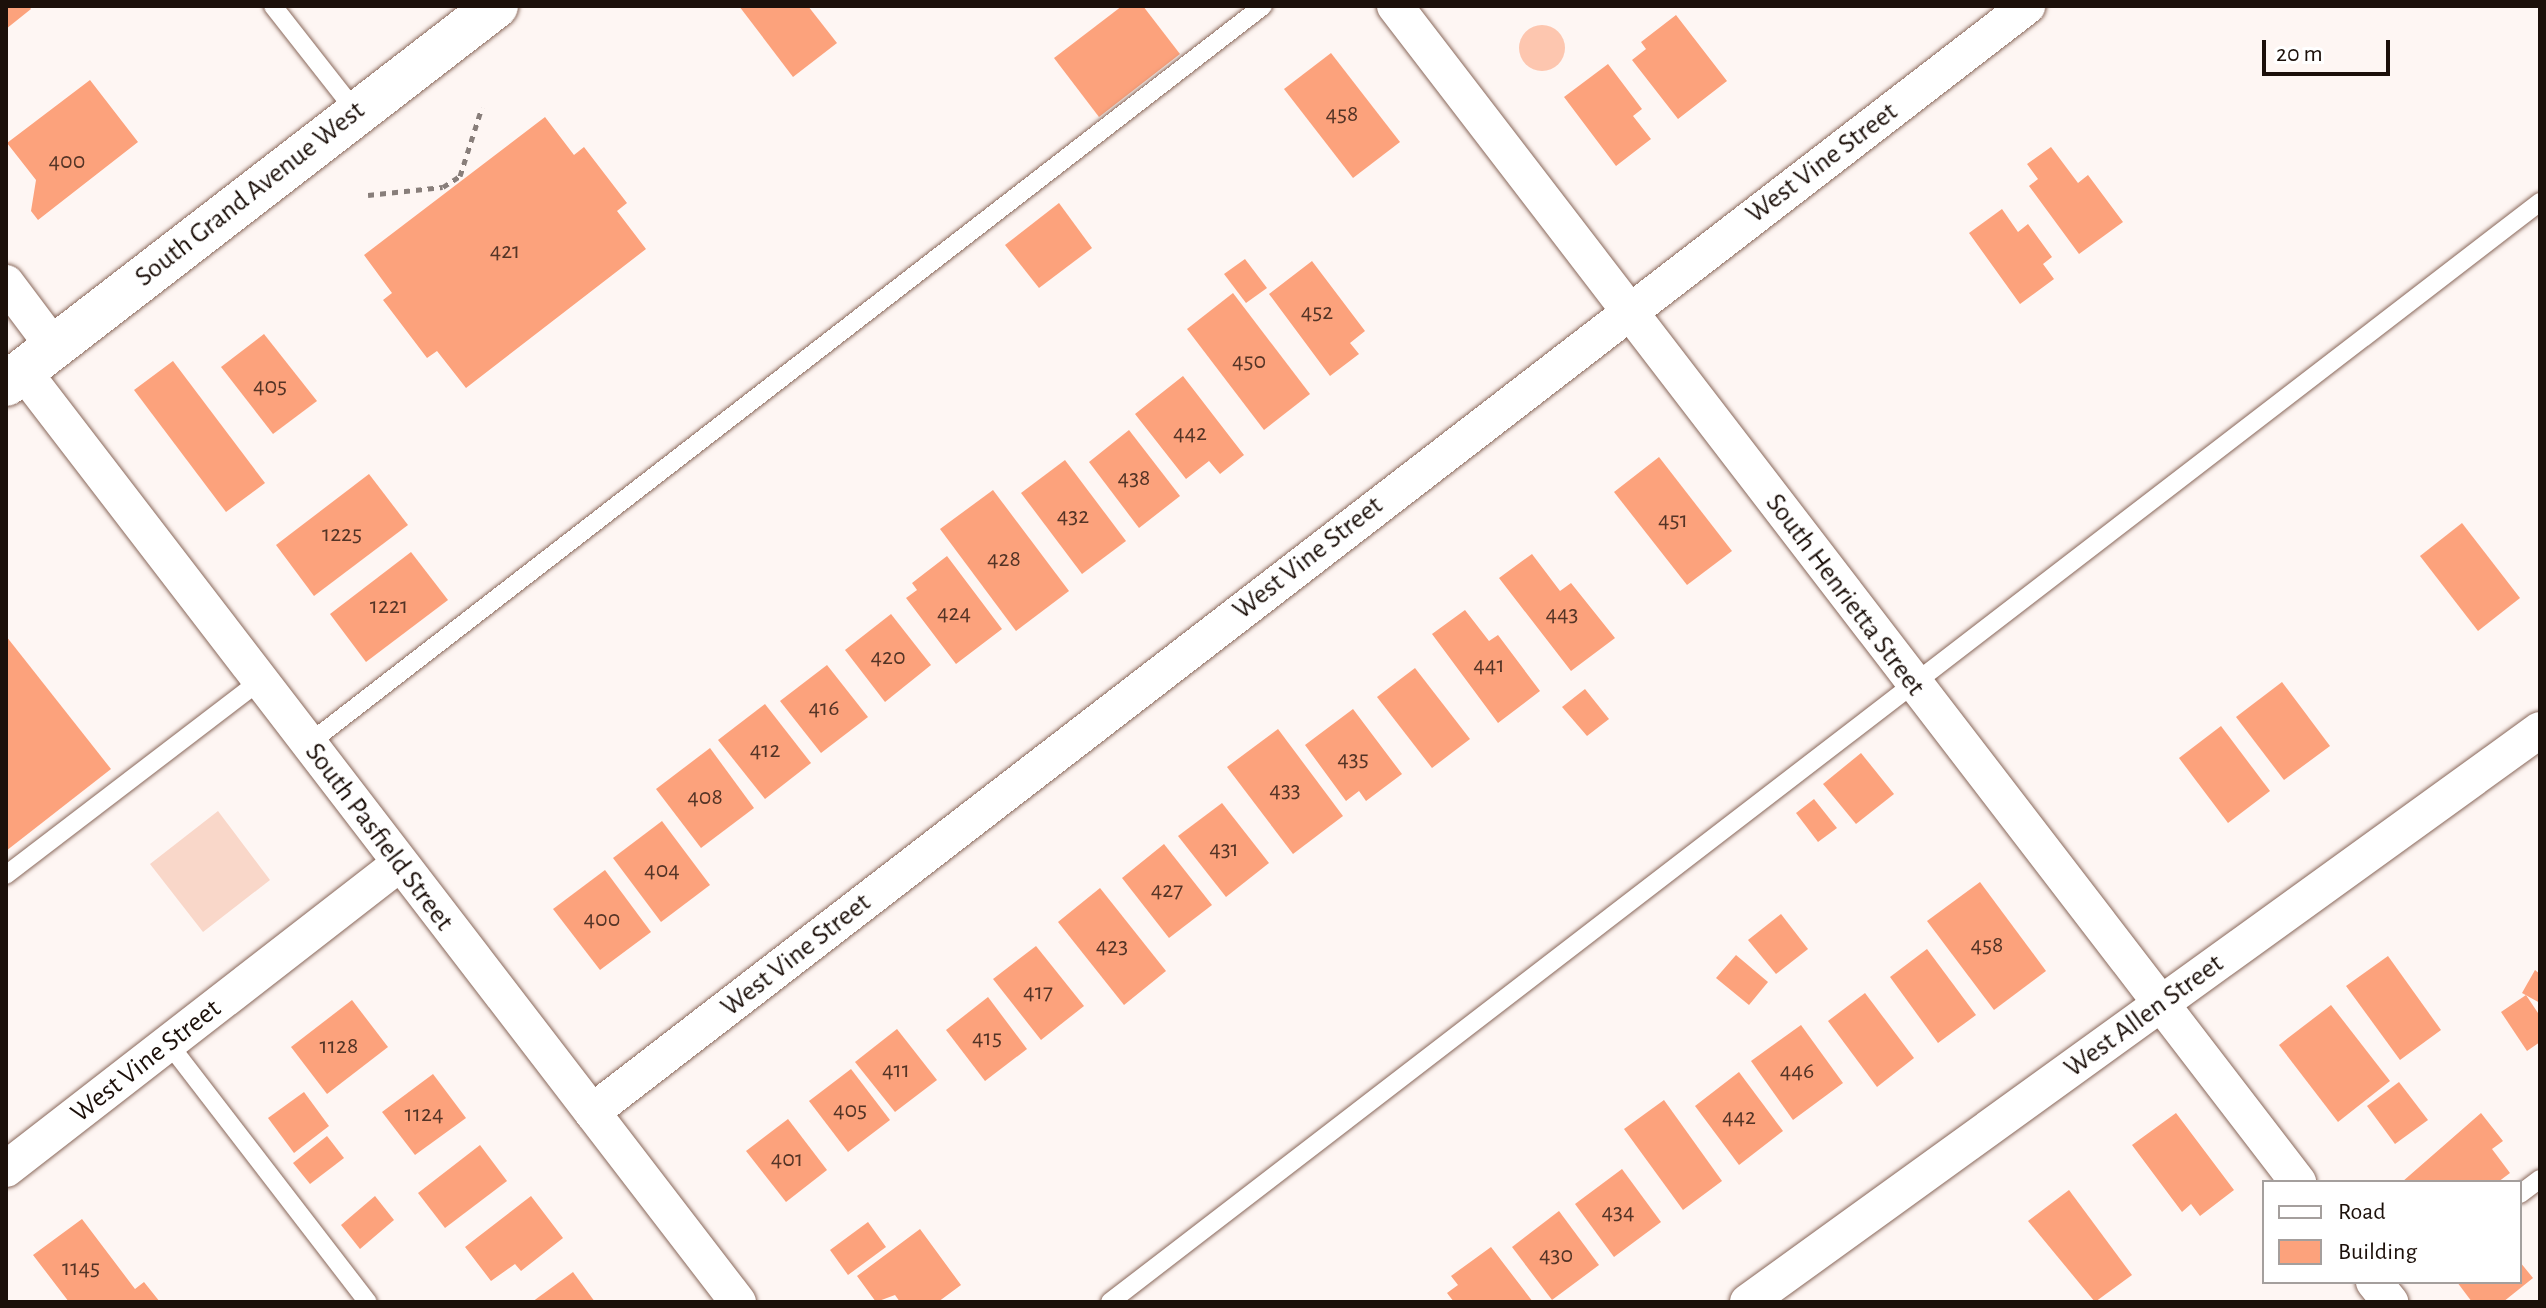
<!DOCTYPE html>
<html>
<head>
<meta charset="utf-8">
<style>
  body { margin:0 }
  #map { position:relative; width:2546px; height:1308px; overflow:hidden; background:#fef6f3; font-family:"Alegreya Sans",sans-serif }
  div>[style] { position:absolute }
  .green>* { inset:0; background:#f9d7c9 }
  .water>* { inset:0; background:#fdc6af }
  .round { border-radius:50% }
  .building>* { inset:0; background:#fca27c }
  .path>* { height:5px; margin-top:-2.5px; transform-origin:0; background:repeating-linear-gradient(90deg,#887e7a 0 6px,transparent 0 12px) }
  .roads { filter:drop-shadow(0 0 2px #89685b) drop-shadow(0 0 2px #89685b) }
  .lane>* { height:18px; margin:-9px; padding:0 9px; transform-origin:9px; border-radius:9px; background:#fff }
  .street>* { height:36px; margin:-18px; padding:0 18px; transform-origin:18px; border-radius:18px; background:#fff }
  .secondary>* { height:44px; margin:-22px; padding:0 22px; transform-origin:22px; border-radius:22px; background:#fff }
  span { translate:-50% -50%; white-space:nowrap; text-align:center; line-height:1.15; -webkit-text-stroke:8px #fff; paint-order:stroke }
  .number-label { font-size:24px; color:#543426 }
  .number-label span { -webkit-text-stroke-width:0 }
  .street-label { font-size:28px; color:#1c100a }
  .frame { position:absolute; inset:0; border:8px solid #1c100a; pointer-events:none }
  .legend { position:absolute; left:2262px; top:1180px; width:260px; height:104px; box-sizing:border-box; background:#fff; border:2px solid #a49f9d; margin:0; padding:10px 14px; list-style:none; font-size:24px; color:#1c100a }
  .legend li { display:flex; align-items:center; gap:16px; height:40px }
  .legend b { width:40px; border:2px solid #a49f9d }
  .scale { position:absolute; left:2262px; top:40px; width:128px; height:36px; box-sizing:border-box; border:4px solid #1c100a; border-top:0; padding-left:10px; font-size:24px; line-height:28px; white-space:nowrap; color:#1c100a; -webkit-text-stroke:6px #fff; paint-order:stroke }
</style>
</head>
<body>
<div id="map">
  <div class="green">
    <i style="clip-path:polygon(218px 811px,270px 880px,203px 932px,150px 864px)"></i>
  </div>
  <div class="water">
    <i class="round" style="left:1519px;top:25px;width:46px;height:46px"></i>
  </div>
  <div class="building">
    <i style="clip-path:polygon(6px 6px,29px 6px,31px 9px,6px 29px)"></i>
    <i style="clip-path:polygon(739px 6px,808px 6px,837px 43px,793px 77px)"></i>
    <i style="clip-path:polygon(1122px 6px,1143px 6px,1180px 54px,1099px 117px,1054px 58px)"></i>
    <i style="clip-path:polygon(1676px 15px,1727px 81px,1678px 119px,1632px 60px,1646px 49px,1641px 42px)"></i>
    <i style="clip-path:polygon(1331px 53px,1400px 142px,1353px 178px,1284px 89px)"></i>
    <i style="clip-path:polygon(1608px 64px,1642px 109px,1633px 116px,1651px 139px,1616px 166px,1564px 97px)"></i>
    <i style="clip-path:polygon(90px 80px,138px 142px,38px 220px,31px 211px,36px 180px,7px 143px)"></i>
    <i style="clip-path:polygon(545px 117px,574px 155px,584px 147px,627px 203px,617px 211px,646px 249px,466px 388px,437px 351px,427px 358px,383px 300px,392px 293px,364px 255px)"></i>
    <i style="clip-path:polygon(2051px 147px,2078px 183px,2088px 175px,2123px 222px,2079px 254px,2029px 186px,2038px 179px,2027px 164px)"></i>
    <i style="clip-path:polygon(1059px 203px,1092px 248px,1039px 288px,1005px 245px)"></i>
    <i style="clip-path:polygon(2002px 209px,2018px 232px,2028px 224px,2052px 257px,2043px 264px,2054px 279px,2020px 304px,1969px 233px)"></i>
    <i style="clip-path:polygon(1245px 259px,1267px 288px,1246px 303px,1224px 274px)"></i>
    <i style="clip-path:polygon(1312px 261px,1365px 331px,1350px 343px,1359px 354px,1330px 376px,1269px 294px)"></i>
    <i style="clip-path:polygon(1233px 293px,1310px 394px,1264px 430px,1187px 329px)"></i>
    <i style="clip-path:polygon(264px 334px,317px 401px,273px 434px,221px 367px)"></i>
    <i style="clip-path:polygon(173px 361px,265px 483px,226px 512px,134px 390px)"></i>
    <i style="clip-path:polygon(1183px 376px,1244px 455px,1220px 474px,1209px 461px,1186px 479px,1135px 414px)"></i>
    <i style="clip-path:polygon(1129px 430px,1180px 496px,1139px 528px,1089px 462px)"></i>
    <i style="clip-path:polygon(1659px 457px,1732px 551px,1687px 585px,1614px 492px)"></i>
    <i style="clip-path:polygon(1065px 460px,1126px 541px,1082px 574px,1021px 493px)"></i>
    <i style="clip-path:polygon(369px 474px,408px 525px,314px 596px,276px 545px)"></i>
    <i style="clip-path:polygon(993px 490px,1069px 591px,1016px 631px,940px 529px)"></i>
    <i style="clip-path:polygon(2462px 523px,2520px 598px,2478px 631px,2420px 556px)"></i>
    <i style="clip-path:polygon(411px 552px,448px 600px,366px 662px,330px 614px)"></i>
    <i style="clip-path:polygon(1532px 554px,1560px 591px,1571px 583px,1615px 638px,1571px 671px,1499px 578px)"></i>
    <i style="clip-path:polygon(947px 556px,1002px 629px,956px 664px,906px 598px,917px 590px,912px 583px)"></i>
    <i style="clip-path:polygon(1465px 610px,1489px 641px,1498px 635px,1540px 691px,1498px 723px,1432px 634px)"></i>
    <i style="clip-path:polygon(891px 614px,931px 665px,885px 702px,845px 650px)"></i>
    <i style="clip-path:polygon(6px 636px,111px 769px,6px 851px)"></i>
    <i style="clip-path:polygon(827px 665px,868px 717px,821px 753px,780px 701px)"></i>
    <i style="clip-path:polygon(1415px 668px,1470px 739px,1432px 768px,1377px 697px)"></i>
    <i style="clip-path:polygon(2282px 682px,2330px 746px,2284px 780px,2236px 717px)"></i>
    <i style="clip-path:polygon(1585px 689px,1609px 719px,1587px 736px,1562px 707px)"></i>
    <i style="clip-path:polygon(765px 704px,811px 763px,765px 799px,718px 740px)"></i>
    <i style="clip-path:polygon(1353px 709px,1402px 774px,1366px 801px,1359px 791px,1346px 801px,1305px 745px)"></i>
    <i style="clip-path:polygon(2221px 726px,2270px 791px,2228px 823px,2179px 758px)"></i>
    <i style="clip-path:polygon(1278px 729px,1343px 816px,1293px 854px,1227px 767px)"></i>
    <i style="clip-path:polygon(710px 748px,754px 808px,701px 848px,656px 789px)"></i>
    <i style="clip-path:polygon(1861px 753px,1894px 794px,1856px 824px,1823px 784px)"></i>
    <i style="clip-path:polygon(1814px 799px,1837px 828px,1818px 842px,1796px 813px)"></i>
    <i style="clip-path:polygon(1222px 803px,1269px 863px,1226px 897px,1178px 836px)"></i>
    <i style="clip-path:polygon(662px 821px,710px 885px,661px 922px,613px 858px)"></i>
    <i style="clip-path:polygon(1164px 844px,1212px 905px,1169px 938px,1122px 878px)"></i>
    <i style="clip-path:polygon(605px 870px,651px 932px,600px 970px,553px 909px)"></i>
    <i style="clip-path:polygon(1980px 882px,2046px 971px,1994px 1010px,1927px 921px)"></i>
    <i style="clip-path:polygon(1100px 888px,1166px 971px,1124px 1005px,1058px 922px)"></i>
    <i style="clip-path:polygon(1781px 914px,1808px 949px,1776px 974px,1748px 940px)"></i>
    <i style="clip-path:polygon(1036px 946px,1084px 1006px,1041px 1040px,993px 979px)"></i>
    <i style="clip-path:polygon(1927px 949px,1976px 1015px,1938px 1043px,1890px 977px)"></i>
    <i style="clip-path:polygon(1736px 955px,1768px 982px,1749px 1005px,1716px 978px)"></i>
    <i style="clip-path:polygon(2388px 956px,2441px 1030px,2400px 1060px,2346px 986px)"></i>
    <i style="clip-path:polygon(2535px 970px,2540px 974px,2540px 1003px,2522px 993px)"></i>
    <i style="clip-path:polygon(1865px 993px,1914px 1058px,1877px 1087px,1828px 1021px)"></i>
    <i style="clip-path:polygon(2526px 995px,2540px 1016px,2540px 1042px,2527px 1051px,2501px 1012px)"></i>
    <i style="clip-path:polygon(988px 997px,1027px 1049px,985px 1081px,946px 1030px)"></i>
    <i style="clip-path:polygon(352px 1000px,388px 1047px,327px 1094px,291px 1047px)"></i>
    <i style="clip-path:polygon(2331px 1005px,2390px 1081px,2338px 1122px,2279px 1045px)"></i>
    <i style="clip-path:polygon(1801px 1025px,1843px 1083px,1793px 1120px,1751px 1061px)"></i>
    <i style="clip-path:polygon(897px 1029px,937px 1080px,895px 1112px,855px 1062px)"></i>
    <i style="clip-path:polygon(851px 1069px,890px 1120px,848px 1152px,809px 1101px)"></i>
    <i style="clip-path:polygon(1739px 1072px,1783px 1131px,1739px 1165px,1695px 1106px)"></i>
    <i style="clip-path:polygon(433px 1074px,466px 1118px,415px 1155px,382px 1112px)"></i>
    <i style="clip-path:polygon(2399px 1082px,2428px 1120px,2395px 1144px,2367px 1106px)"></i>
    <i style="clip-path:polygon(304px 1092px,329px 1126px,294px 1153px,268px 1118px)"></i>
    <i style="clip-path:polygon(1664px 1100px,1722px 1181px,1683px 1210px,1624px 1129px)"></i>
    <i style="clip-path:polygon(2176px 1113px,2234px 1190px,2200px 1216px,2191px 1204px,2182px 1212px,2132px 1145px)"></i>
    <i style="clip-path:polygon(2481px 1113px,2503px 1141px,2492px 1149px,2510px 1173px,2498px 1182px,2402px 1182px)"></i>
    <i style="clip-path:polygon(788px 1119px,827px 1170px,786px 1202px,746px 1151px)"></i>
    <i style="clip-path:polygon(327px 1136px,344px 1158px,310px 1184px,293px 1163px)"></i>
    <i style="clip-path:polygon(480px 1145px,507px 1181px,445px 1228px,418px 1193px)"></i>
    <i style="clip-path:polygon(1622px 1169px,1661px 1222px,1614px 1257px,1575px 1204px)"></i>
    <i style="clip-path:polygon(2069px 1190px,2132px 1275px,2095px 1302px,2028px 1221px)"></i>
    <i style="clip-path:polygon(375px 1196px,394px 1220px,360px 1249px,341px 1225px)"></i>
    <i style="clip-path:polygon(531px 1196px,563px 1238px,521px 1271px,515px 1264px,491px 1281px,465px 1247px)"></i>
    <i style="clip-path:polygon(1559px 1211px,1599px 1265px,1552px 1300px,1512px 1247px)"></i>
    <i style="clip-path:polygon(82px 1219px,135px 1289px,144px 1282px,160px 1302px,69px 1302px,33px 1255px)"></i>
    <i style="clip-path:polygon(868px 1222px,886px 1247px,848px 1275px,830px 1250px)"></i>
    <i style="clip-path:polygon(920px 1229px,961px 1285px,938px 1302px,900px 1302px,895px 1295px,876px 1302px,857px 1276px)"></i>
    <i style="clip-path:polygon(1491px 1247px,1533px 1302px,1454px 1302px,1447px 1293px,1458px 1285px,1451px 1276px)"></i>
    <i style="clip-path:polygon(2520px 1262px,2533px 1278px,2503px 1302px,2472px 1302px,2457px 1282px,2520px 1282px)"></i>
    <i style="clip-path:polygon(573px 1272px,595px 1302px,532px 1302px)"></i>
  </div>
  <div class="path">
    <i style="left:368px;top:195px;width:75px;rotate:-6.1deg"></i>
    <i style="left:443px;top:187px;width:20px;rotate:-33deg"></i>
    <i style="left:460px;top:176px;width:72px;rotate:-72.3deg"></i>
  </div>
  <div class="roads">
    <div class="lane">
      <i style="left:273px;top:6px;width:135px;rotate:51.9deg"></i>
      <i style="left:308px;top:744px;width:1207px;rotate:-37.7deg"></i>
      <i style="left:6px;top:875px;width:320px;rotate:-37.4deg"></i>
      <i style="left:169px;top:1044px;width:326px;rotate:52.4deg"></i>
      <i style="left:2520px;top:1194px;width:25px;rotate:-37deg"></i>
      <i style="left:1110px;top:1302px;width:1804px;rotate:-37.57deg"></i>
    </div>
    <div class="street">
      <i style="left:1395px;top:6px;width:1483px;rotate:52.48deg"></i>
      <i style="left:6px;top:283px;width:80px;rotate:53.1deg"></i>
      <i style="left:23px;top:371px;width:1174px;rotate:52.48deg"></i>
      <i style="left:592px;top:1112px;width:1812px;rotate:-37.62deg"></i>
      <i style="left:6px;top:1169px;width:497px;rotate:-37.8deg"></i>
      <i style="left:2374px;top:1282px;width:26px;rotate:51deg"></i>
      <i style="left:1748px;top:1302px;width:977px;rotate:-35.84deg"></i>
    </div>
    <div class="secondary">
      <i style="left:6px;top:384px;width:619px;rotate:-37.65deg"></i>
    </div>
  </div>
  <div class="number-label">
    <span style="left:1342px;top:115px">458</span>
    <span style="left:67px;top:162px">400</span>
    <span style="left:505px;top:252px">421</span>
    <span style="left:1317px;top:313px">452</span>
    <span style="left:1249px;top:362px">450</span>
    <span style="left:270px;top:387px">405</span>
    <span style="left:1190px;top:434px">442</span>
    <span style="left:1134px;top:479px">438</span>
    <span style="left:1073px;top:517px">432</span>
    <span style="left:1673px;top:521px">451</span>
    <span style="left:342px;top:535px">1225</span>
    <span style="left:1004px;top:560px">428</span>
    <span style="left:389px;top:607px">1221</span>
    <span style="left:954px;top:614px">424</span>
    <span style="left:1562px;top:615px">443</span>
    <span style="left:888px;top:658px">420</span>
    <span style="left:1489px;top:666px">441</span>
    <span style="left:824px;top:709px">416</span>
    <span style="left:765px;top:751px">412</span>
    <span style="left:1353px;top:760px">435</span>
    <span style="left:1285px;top:791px">433</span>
    <span style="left:705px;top:798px">408</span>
    <span style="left:1224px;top:850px">431</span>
    <span style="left:662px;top:871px">404</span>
    <span style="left:1167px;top:891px">427</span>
    <span style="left:602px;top:920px">400</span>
    <span style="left:1987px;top:946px">458</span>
    <span style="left:1112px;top:947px">423</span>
    <span style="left:1038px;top:993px">417</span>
    <span style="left:987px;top:1039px">415</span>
    <span style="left:339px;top:1047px">1128</span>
    <span style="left:896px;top:1071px">411</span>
    <span style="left:1797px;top:1072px">446</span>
    <span style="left:850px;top:1111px">405</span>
    <span style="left:424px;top:1115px">1124</span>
    <span style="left:1739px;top:1118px">442</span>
    <span style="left:787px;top:1160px">401</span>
    <span style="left:1618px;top:1213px">434</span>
    <span style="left:1556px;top:1256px">430</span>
    <span style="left:81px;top:1269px">1145</span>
  </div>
  <div class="street-label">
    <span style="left:1822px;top:163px;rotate:-37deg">West Vine Street</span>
    <span style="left:250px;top:194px;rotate:-38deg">South Grand Avenue West</span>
    <span style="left:1308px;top:558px;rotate:-38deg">West Vine Street</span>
    <span style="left:1845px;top:595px;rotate:53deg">South Henrietta Street</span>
    <span style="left:379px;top:837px;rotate:53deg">South Pasfield Street</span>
    <span style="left:796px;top:955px;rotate:-38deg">West Vine Street</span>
    <span style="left:2144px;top:1016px;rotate:-36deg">West Allen Street</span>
    <span style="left:146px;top:1061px;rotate:-38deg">West Vine Street</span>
  </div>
  <div class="frame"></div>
  <ul class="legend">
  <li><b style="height:10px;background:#fff"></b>Road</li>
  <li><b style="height:22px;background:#fca27c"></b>Building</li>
  </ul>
  <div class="scale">20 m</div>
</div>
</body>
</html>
